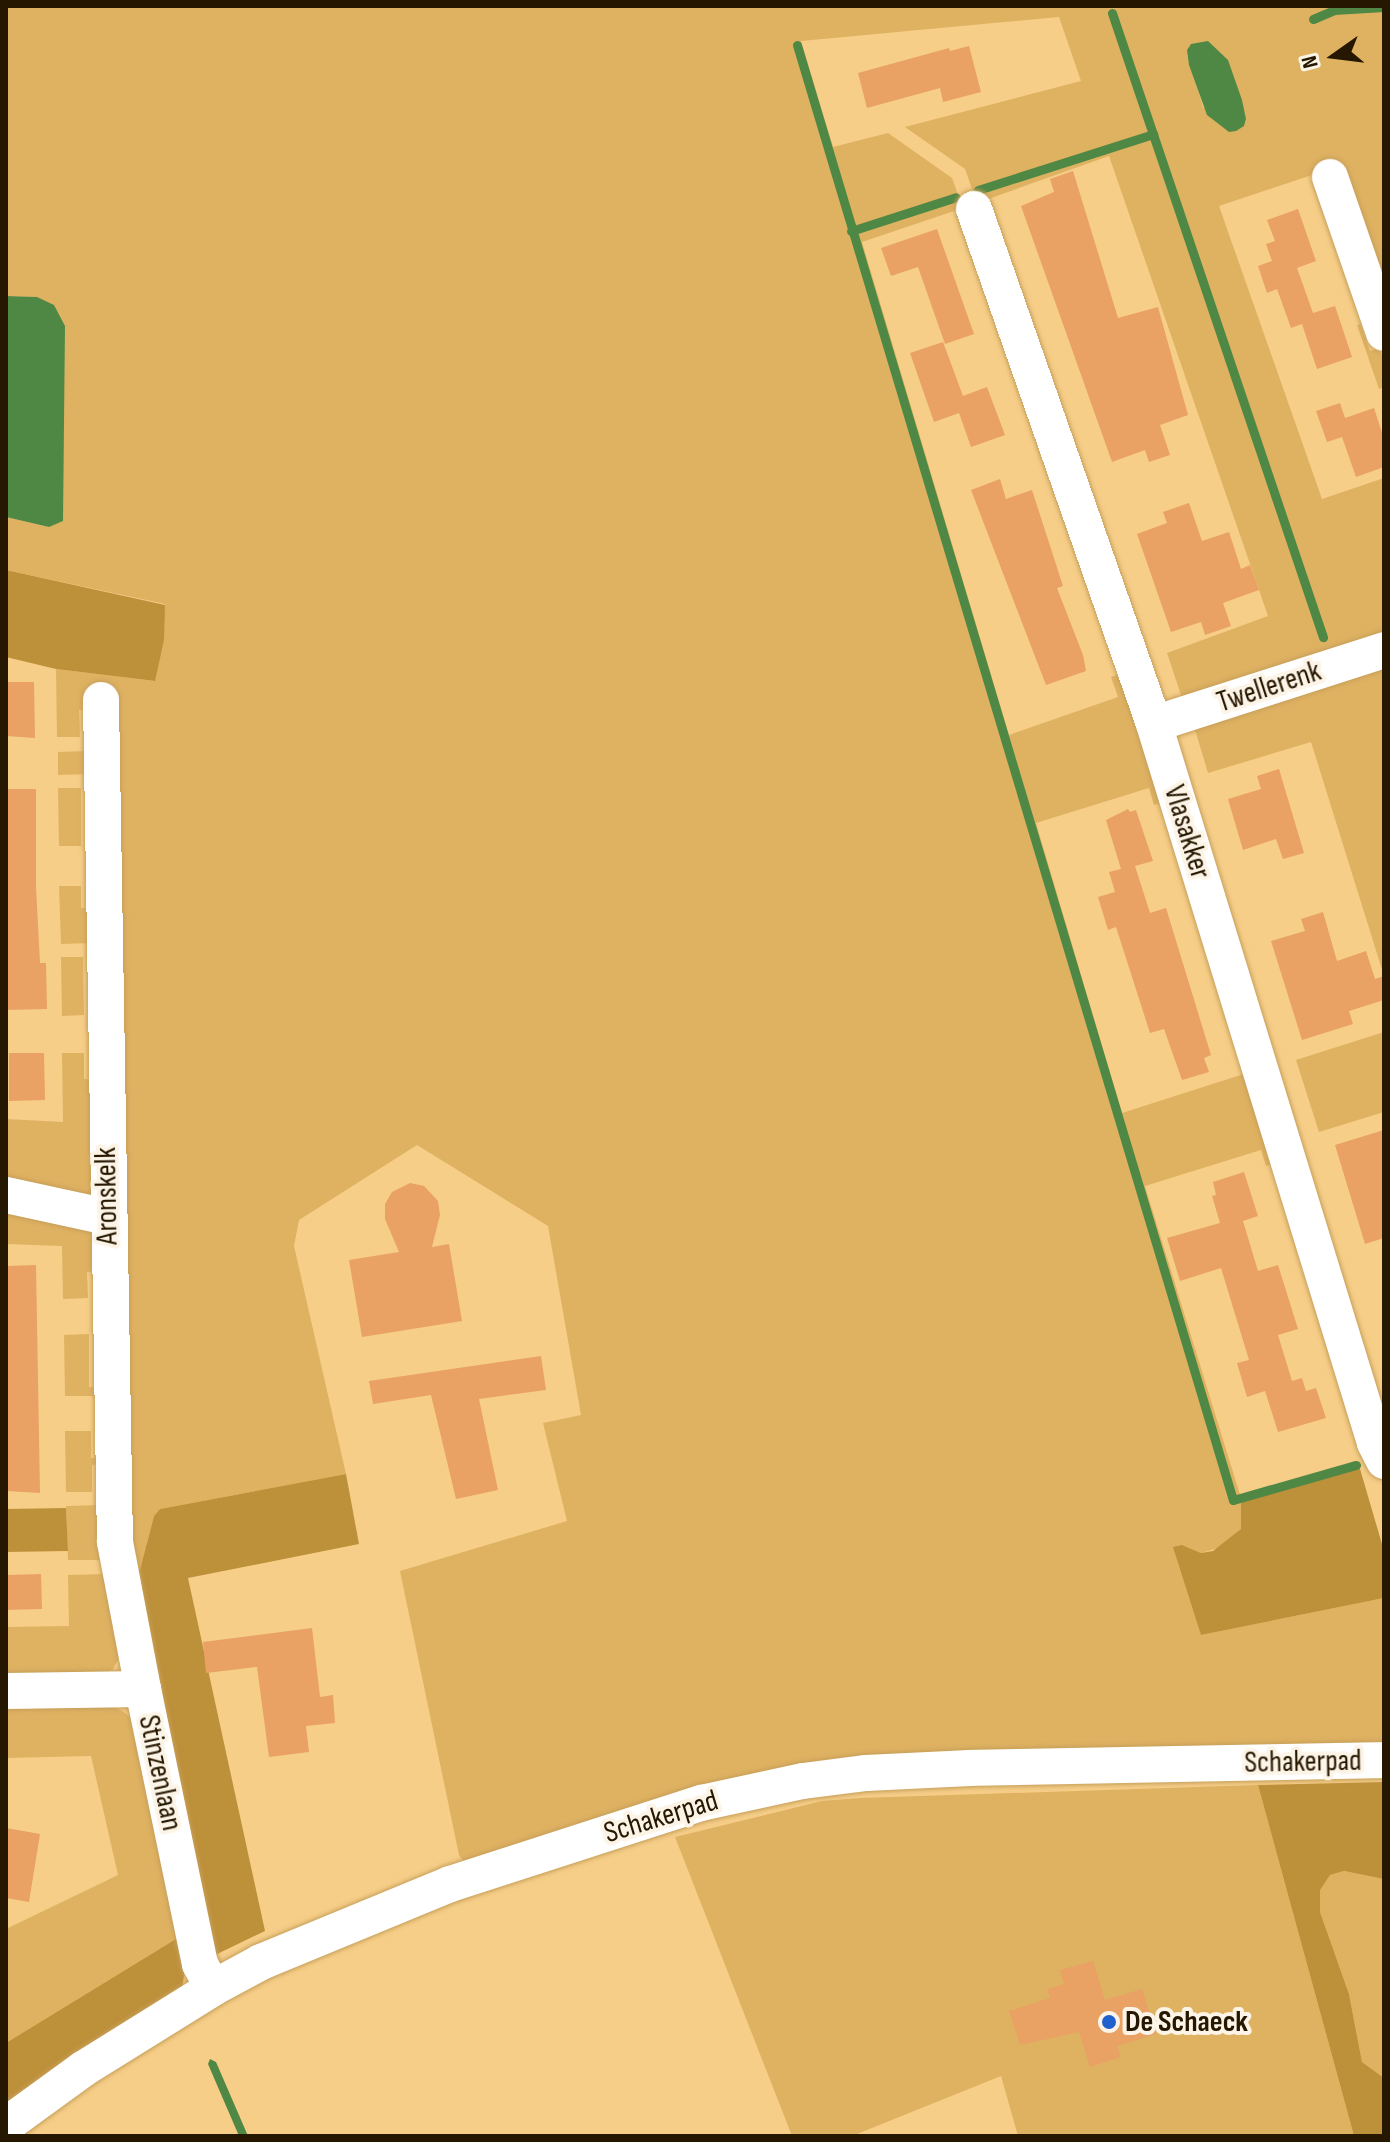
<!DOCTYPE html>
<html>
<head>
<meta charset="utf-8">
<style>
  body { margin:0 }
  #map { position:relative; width:1390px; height:2142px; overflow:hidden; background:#f6ce88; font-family:"Sofia Sans Condensed",sans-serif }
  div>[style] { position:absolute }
  .green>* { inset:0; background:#dfb262 }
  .forest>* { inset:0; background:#bd903a }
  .water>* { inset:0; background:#4f8845 }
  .stream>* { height:9px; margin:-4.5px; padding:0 4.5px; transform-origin:4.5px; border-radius:4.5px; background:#4f8845 }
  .building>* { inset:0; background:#e9a164 }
  .roads { filter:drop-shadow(0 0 2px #c69f5a) drop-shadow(0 0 2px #c69f5a) }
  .minor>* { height:36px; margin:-18px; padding:0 18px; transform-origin:18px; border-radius:18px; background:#fff }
  .dots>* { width:22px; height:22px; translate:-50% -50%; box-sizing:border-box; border:4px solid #fcf4e7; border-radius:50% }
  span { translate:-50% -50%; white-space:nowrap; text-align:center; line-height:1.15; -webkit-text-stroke:8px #fcf4e7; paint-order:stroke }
  .street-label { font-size:30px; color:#261700 }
  .poi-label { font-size:30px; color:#261700; font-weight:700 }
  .left { translate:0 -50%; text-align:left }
  .frame { position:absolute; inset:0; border:8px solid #261700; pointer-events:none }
  .north { position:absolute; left:1294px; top:16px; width:80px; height:80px; -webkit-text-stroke:6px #fcf4e7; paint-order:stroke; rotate:256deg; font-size:22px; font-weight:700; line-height:32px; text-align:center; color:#261700 }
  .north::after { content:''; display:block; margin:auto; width:28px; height:36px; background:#261700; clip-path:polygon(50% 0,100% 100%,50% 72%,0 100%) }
</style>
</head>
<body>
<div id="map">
  <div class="green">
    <i style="clip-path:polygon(evenodd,6px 6px,1384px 6px,1384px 306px,1336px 167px,1219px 206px,1322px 499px,1384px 478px,1384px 638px,1183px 701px,1167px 653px,1268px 616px,1109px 156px,977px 203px,965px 169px,905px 127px,1081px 81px,1059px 17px,801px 41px,833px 147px,888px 133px,952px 178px,963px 208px,862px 242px,1009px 735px,1118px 697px,1111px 677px,1123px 673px,1165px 802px,1154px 805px,1149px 788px,1036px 823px,1122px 1113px,1250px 1072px,1277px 1163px,1266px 1166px,1261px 1150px,1145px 1186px,1241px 1498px,1241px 1529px,1222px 1547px,1201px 1553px,1182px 1545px,1201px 1635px,1384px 1598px,1384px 1748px,927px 1762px,466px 1865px,459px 1855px,400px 1571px,567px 1521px,543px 1423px,581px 1415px,548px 1226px,417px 1145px,299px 1220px,294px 1246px,346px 1474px,160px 1509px,154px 1516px,140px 1571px,131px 1571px,88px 710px,79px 710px,80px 737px,57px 737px,56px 669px,154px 681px,165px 604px,6px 570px,6px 517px,49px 527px,37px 297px,6px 296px,6px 6px,1187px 50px,1235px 82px,1246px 119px,1244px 126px,1203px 107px,1187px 50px)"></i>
    <i style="clip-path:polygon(1360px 324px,1370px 351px,1379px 348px,1384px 361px,1384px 387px,1379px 389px,1357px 325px)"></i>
    <i style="clip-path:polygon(1384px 661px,1384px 976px,1311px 742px,1208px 773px,1193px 723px)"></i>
    <i style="clip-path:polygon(88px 751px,89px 774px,58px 775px,58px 752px)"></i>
    <i style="clip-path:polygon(58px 788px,81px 788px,81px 846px,59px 846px)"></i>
    <i style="clip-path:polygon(59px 886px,81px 886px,81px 908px,91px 909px,92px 943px,61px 944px)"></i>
    <i style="clip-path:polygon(61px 957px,83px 957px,84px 1015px,62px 1016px)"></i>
    <i style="clip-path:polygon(1384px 1032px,1384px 1112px,1319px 1132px,1296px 1060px)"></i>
    <i style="clip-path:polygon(62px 1053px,84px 1053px,84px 1079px,94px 1080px,96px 1205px,6px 1188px,6px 1119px,63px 1122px)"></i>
    <i style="clip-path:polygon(6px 1202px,96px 1221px,97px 1271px,87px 1272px,88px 1298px,63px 1299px,62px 1246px,6px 1244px)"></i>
    <i style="clip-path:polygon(89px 1334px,89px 1387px,99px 1387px,99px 1396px,65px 1396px,64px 1335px)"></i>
    <i style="clip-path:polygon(65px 1431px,91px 1431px,91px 1458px,101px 1458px,100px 1464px,92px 1465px,92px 1492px,66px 1492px)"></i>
    <i style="clip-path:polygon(102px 1505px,105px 1560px,68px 1560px,66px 1506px)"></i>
    <i style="clip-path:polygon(108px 1574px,120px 1656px,113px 1669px,102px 1675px,6px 1679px,6px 1627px,69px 1626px,68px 1575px)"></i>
    <i style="clip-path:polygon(6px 1704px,108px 1704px,124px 1712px,137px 1724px,184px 1934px,6px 2043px,6px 1929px,118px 1875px,91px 1756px,6px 1758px)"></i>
    <i style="clip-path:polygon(1258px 1785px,1354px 2136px,1018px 2136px,1001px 2076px,852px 2136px,792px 2136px,675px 1837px,822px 1801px,860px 1798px)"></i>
    <i style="clip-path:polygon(1344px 1871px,1384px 1879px,1384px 2078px,1362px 2062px,1349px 1994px,1320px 1912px,1320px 1889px,1330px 1875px)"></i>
  </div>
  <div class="forest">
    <i style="clip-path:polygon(6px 570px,165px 605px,164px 640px,155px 681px,56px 669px,6px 657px)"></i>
    <i style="clip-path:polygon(1358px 1462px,1384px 1551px,1384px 1598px,1201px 1635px,1173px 1547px,1182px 1545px,1201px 1553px,1213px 1551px,1241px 1529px,1241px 1498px)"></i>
    <i style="clip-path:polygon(346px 1474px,359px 1544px,188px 1578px,265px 1931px,213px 1956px,131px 1571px,140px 1570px,154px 1516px,160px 1509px)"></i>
    <i style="clip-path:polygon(66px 1508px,68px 1551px,6px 1552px,6px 1509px)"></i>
    <i style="clip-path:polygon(1384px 1782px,1384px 1879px,1344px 1871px,1330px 1875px,1320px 1890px,1320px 1912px,1349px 1994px,1362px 2062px,1384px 2078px,1384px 2136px,1354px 2136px,1258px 1785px)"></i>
    <i style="clip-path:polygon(184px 1934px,186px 1963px,182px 1989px,6px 2110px,6px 2043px)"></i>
  </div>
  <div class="water">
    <i style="clip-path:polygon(1208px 41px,1228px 60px,1242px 100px,1246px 119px,1244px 126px,1236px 131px,1229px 132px,1207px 115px,1189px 65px,1187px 50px,1191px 44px)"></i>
    <i style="clip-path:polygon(6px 296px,37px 297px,54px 305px,65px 326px,63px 521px,49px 527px,6px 517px)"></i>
    <i style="clip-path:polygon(210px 2059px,216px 2062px,248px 2136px,239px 2136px,208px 2064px)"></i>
  </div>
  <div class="stream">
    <i style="left:1112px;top:13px;width:659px;rotate:71.32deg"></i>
    <i style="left:1313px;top:19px;width:23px;rotate:-23deg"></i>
    <i style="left:1334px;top:10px;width:50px;rotate:-3.4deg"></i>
    <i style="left:797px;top:45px;width:1519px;rotate:73.32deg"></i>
    <i style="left:1233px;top:1500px;width:128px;rotate:-15.9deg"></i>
    <i style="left:978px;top:190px;width:184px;rotate:-17.7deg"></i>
    <i style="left:851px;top:231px;width:110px;rotate:-17.9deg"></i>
  </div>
  <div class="building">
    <i style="clip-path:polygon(969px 46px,981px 92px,943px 102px,940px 88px,867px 108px,858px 73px,949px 48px,950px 51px)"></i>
    <i style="clip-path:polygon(1073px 171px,1118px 318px,1158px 307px,1188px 415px,1160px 425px,1170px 455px,1149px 462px,1145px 450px,1112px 462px,1021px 206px,1054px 192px,1050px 179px)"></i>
    <i style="clip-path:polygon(1298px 209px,1316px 261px,1297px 268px,1313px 313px,1335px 306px,1352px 357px,1317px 369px,1302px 324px,1291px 328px,1277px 289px,1267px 293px,1258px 266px,1272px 261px,1266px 244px,1275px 241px,1267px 220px)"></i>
    <i style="clip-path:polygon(937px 229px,974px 334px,945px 344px,918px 267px,891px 276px,881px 248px)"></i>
    <i style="clip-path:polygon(943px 342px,963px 396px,987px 387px,1005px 435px,971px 447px,959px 413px,934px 422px,910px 353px)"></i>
    <i style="clip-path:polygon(1340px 403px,1345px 418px,1374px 408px,1384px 439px,1384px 467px,1356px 477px,1342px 437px,1327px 442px,1316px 411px)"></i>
    <i style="clip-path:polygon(1000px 479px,1006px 499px,1032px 490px,1063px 586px,1057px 588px,1083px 655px,1086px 671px,1046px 685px,971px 490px)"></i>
    <i style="clip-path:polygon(1189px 503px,1202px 541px,1229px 532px,1241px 569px,1250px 565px,1259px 590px,1223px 603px,1231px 626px,1205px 635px,1201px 622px,1171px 632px,1137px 534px,1167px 523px,1163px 512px)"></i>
    <i style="clip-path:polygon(6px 682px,34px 682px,35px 738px,6px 736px)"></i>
    <i style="clip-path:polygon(1279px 769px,1304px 853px,1283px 859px,1276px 839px,1243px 850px,1228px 799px,1261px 789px,1257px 776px)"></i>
    <i style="clip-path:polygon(6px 789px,36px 789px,36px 887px,40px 963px,46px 963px,47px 1009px,6px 1010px)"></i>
    <i style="clip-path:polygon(1128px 809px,1130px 812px,1136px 810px,1153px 861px,1135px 866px,1150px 913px,1166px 908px,1211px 1055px,1204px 1058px,1209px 1072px,1182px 1080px,1164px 1029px,1150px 1033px,1116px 927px,1108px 930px,1098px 897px,1115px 892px,1109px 872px,1121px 869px,1106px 820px)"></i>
    <i style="clip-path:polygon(1323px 912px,1337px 961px,1366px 951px,1375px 979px,1384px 976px,1384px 1000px,1349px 1011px,1353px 1024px,1302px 1040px,1271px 941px,1305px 931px,1301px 919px)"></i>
    <i style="clip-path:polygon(9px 1053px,44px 1053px,45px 1100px,9px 1101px)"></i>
    <i style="clip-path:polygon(1384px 1130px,1384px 1238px,1365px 1244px,1335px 1145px)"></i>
    <i style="clip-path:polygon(1244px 1172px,1258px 1216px,1243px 1221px,1258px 1271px,1278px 1265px,1298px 1329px,1278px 1335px,1292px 1381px,1302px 1378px,1306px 1391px,1316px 1388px,1326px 1418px,1278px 1432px,1265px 1391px,1247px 1397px,1237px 1363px,1249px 1360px,1221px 1268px,1180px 1281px,1167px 1238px,1220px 1223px,1212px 1196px,1216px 1195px,1213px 1182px)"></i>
    <i style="clip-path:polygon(410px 1183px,424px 1186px,438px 1201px,440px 1215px,432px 1247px,449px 1244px,462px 1321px,362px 1337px,349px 1260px,399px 1252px,385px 1219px,385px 1204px,392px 1192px)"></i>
    <i style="clip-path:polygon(36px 1265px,40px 1493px,6px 1491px,6px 1266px)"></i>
    <i style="clip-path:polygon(541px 1356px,546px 1390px,479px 1399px,498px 1490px,456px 1499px,431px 1395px,373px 1404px,369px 1381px)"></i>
    <i style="clip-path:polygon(41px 1574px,42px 1609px,6px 1610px,6px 1575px)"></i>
    <i style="clip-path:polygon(312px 1628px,320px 1697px,333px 1695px,335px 1723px,306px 1726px,309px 1752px,269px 1757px,257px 1667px,206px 1673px,203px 1642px)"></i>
    <i style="clip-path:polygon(6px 1828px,40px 1834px,29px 1902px,6px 1898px)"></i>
    <i style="clip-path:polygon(1093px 1961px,1105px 2000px,1142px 1989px,1156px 2034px,1117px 2046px,1121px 2057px,1090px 2067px,1079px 2032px,1020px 2045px,1009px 2011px,1050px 1998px,1047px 1989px,1064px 1984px,1060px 1970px)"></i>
  </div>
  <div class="roads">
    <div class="minor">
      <i style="left:1330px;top:177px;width:165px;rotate:70.9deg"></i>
      <i style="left:974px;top:209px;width:546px;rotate:70.73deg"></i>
      <i style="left:1154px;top:724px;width:752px;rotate:72.91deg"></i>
      <i style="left:1375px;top:1443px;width:20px;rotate:63deg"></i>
      <i style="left:101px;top:700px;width:842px;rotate:89.05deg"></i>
      <i style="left:115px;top:1542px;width:150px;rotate:79.2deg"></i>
      <i style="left:1154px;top:724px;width:242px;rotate:-17.8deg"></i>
      <i style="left:6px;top:1195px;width:104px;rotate:12.2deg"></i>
      <i style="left:6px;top:1691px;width:137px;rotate:-0.8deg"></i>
      <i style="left:143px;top:1689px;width:281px;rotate:78.3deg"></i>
      <i style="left:200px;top:1964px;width:27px;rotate:62deg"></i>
      <i style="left:6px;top:2125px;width:95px;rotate:-36deg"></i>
      <i style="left:83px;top:2069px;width:153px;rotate:-31.9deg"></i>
      <i style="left:213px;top:1988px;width:55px;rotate:-28.4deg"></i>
      <i style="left:261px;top:1962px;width:204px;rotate:-22.4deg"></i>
      <i style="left:450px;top:1884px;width:264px;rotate:-17.9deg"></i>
      <i style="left:701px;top:1803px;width:104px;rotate:-12.2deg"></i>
      <i style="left:803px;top:1781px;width:64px;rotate:-7.2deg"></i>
      <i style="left:866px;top:1773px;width:104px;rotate:-2.8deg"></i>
      <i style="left:970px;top:1768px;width:414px;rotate:-1.1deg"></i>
    </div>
  </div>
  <div class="dots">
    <i style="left:1109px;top:2022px;background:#2161cd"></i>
  </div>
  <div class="street-label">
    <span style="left:1269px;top:687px;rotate:-18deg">Twellerenk</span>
    <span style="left:1187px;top:832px;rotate:73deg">Vlasakker</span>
    <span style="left:107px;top:1196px;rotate:-91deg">Aronskelk</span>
    <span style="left:1303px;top:1762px;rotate:-1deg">Schakerpad</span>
    <span style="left:160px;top:1773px;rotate:78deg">Stinzenlaan</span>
    <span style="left:661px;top:1817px;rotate:-17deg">Schakerpad</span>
  </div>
  <div class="poi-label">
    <span class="left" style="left:1125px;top:2022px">De Schaeck</span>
  </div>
  <div class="frame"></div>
  <div class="north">N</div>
</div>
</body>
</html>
